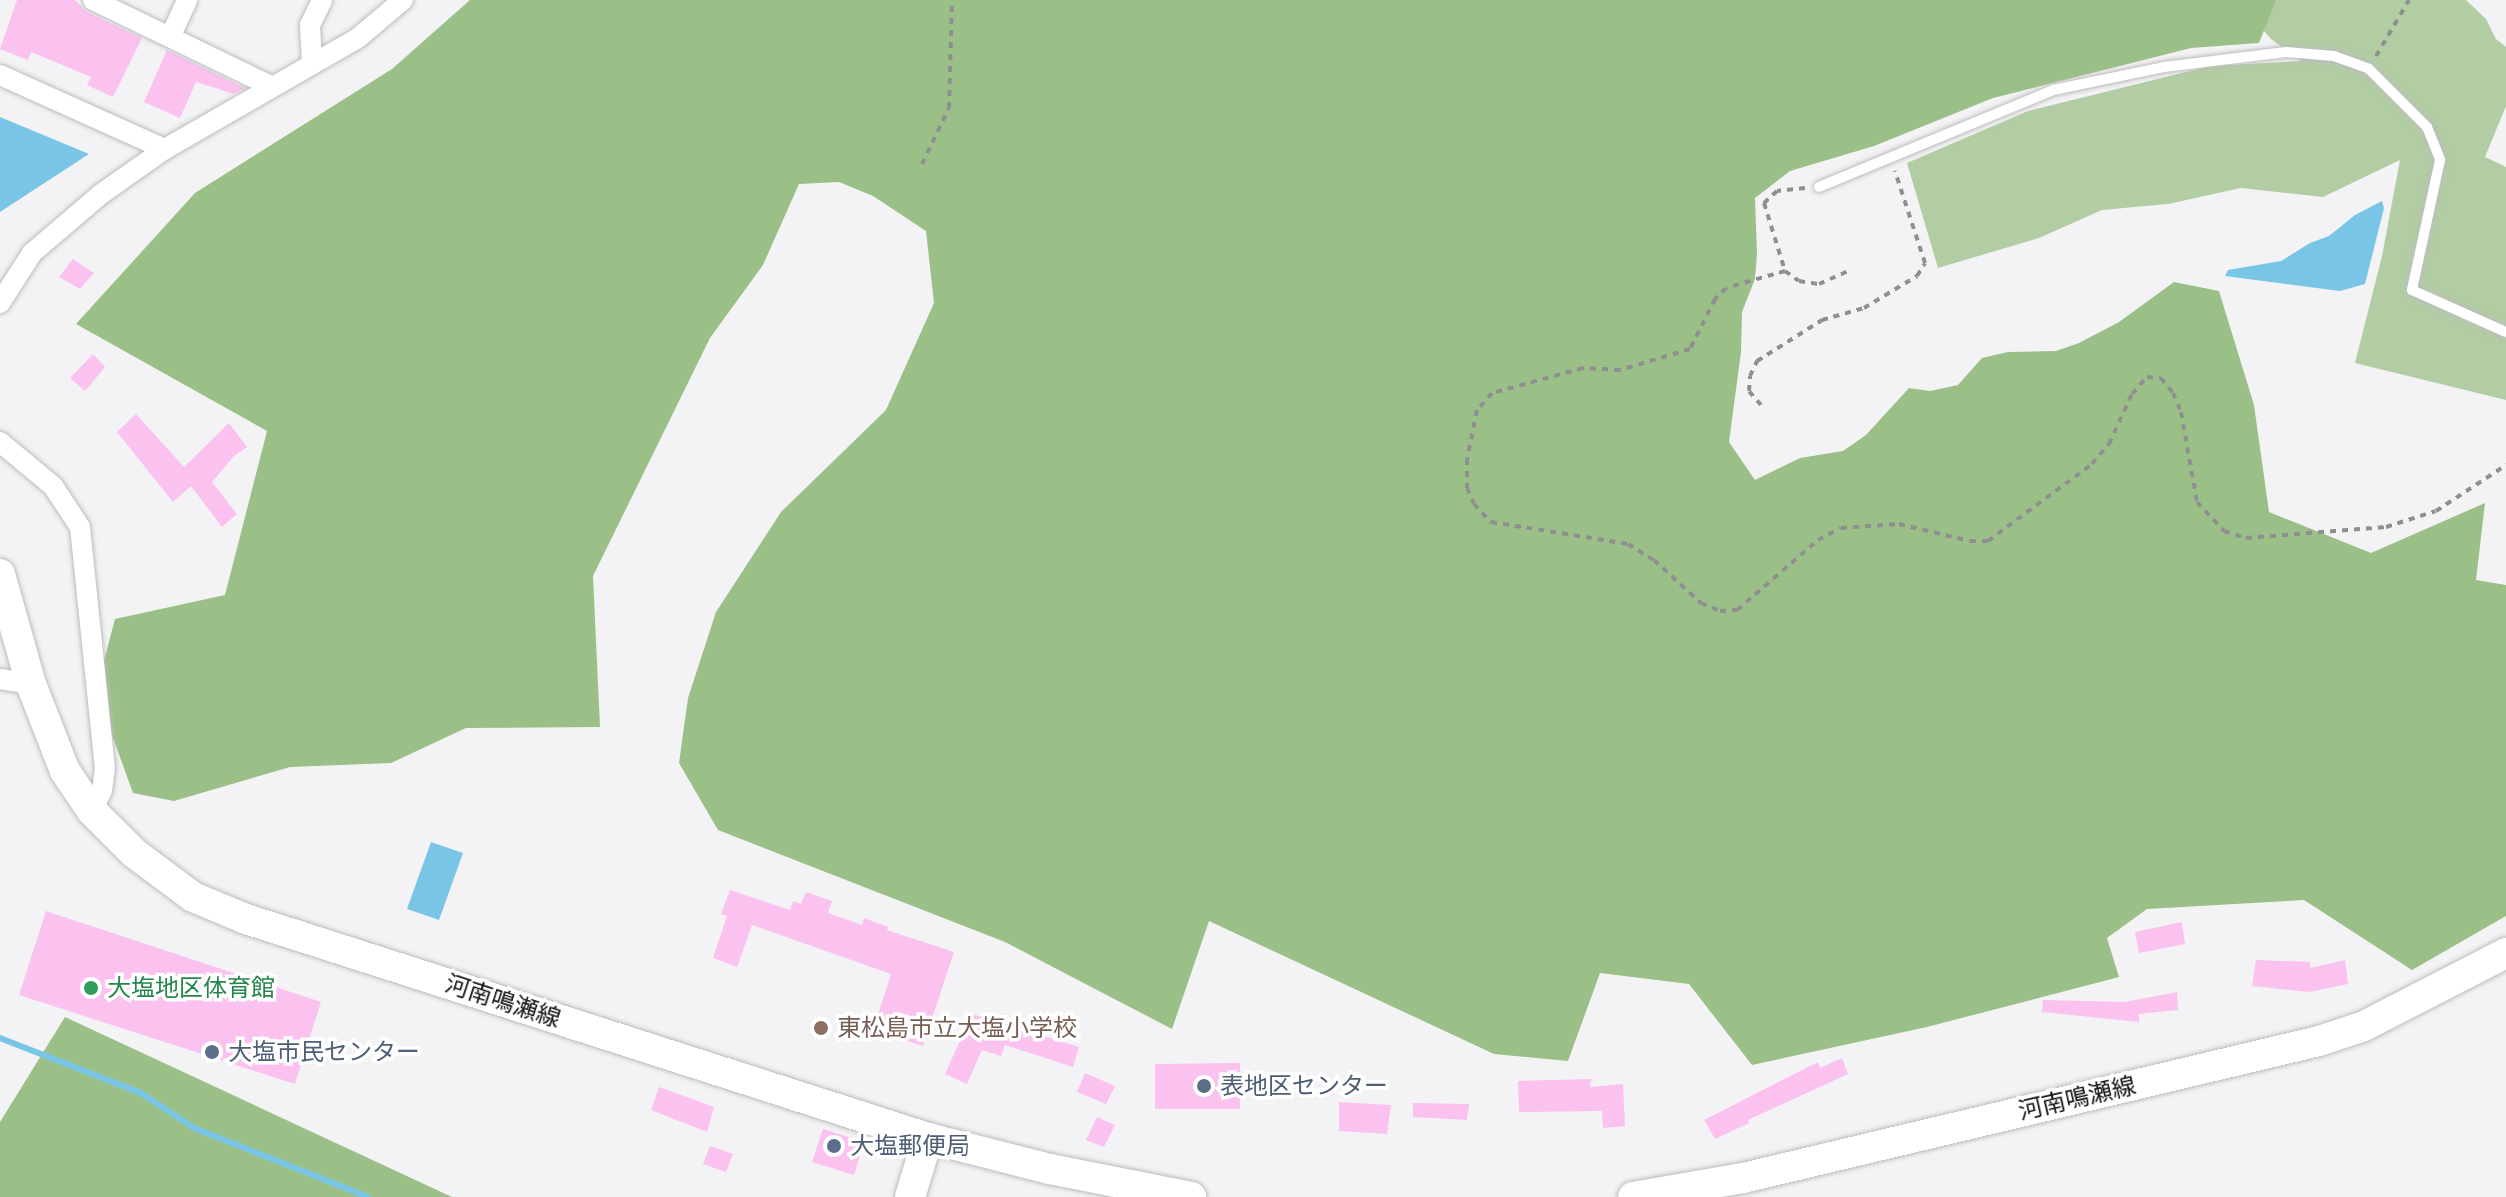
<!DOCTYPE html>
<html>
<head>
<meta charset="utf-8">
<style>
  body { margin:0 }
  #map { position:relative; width:2506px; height:1197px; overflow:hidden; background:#f3f3f5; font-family:Inter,"Noto Sans JP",sans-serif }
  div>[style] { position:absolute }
  .green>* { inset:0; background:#b2cda4 }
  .forest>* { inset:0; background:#9bc087 }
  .water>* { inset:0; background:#79c5e6 }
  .stream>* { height:6px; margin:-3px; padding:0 3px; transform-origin:3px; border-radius:3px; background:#79c5e6 }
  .building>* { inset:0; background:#fbc1ef }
  .path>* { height:4px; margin-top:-2px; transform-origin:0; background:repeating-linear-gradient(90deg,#8f8f91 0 6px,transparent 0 12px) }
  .roads { filter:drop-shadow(0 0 2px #bcbcbe) drop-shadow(0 0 2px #bcbcbe) }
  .service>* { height:10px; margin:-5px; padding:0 5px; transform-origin:5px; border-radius:5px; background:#fff }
  .minor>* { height:20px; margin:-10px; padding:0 10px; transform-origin:10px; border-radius:10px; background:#fff }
  .secondary>* { height:30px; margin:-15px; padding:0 15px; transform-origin:15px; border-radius:15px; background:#fff }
  .dots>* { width:22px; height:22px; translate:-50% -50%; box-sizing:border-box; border:4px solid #fff; border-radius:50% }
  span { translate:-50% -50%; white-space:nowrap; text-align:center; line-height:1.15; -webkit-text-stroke:7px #fff; paint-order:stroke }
  .leisure-label { font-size:24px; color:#27864d }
  .left { translate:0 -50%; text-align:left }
  .street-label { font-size:24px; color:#121213 }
  .education-label { font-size:24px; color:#785e54 }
  .service-label { font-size:24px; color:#4e5e75 }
</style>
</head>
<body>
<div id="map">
  <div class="green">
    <i style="clip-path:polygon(2237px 0,2466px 0,2486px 19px,2496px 39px,2506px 47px,2506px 106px,2485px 157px,2506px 167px,2506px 400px,2355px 363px,2382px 256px,2400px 160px,2323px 197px,2241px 188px,2168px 204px,2102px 210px,2039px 238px,1938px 268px,1907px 163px,2028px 111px,2210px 66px,2301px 61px,2271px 39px)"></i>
  </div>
  <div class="forest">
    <i style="clip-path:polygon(470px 0,2276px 0,2259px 43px,2191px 48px,1993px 98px,1874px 146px,1790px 171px,1755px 198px,1757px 254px,1755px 279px,1742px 312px,1741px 352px,1729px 442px,1755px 480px,1800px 458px,1843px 451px,1866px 435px,1909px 388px,1930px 391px,1958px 385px,1982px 358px,2008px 352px,2056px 351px,2079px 343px,2119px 322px,2174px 282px,2219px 291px,2254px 405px,2269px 512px,2371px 553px,2485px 503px,2476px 580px,2506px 585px,2506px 916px,2412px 970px,2304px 900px,2147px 909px,2107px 938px,2119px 977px,1927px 1027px,1752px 1065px,1689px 984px,1600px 973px,1568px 1061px,1494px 1054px,1209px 921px,1172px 1029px,1005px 942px,718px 830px,679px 763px,688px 698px,716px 612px,781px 512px,886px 410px,934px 303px,926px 231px,873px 196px,839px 182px,799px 184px,763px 265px,710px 338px,593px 576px,600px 727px,466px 728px,391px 763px,290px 767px,174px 801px,133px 793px,96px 691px,115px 619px,225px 595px,267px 431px,76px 324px,195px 193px,392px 69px)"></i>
    <i style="clip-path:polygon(65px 1017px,452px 1197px,0 1197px,0 1122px)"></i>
  </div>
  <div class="water">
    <i style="clip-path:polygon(0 117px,89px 154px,0 212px)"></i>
    <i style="clip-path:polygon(2382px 201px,2384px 208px,2365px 284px,2340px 291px,2225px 276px,2228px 270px,2281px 261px,2310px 243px,2329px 236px,2355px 215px)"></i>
    <i style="clip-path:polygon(431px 842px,463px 853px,439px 920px,407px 909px)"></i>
  </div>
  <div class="stream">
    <i style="left:0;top:1038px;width:151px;rotate:21.3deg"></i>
    <i style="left:141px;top:1093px;width:64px;rotate:33.4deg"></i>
    <i style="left:194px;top:1128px;width:187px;rotate:21.6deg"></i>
  </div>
  <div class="building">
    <i style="clip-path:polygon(17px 0,75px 0,87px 12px,142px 38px,113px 97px,87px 85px,91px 77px,31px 52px,28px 60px,0 49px)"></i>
    <i style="clip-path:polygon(167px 50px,245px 88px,234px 94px,196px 82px,180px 118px,144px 102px)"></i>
    <i style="clip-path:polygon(73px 259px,94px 273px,80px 289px,59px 277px)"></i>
    <i style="clip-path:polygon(93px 354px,105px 367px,85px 391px,70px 378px)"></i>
    <i style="clip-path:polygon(136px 414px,184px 467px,229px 423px,247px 447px,234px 456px,212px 482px,237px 514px,222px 527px,191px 486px,173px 502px,117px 432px)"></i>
    <i style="clip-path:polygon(730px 890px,790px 910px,793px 901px,801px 904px,806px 892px,832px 901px,828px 913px,862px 925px,864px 918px,888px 927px,887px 930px,954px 952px,923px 1046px,873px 1030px,891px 974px,752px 925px,737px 967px,713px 958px,727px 916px,721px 914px)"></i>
    <i style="clip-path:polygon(46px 911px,321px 1002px,295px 1084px,19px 995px)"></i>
    <i style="clip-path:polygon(2182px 922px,2185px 944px,2139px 953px,2135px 932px)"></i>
    <i style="clip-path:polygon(2256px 960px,2310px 962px,2310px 968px,2345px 960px,2348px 984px,2309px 992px,2252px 986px)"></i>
    <i style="clip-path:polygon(2177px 992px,2178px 1010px,2139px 1014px,2139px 1022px,2042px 1012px,2043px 1000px,2125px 1002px)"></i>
    <i style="clip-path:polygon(972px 1014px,1079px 1047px,1073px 1067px,1005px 1045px,1001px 1056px,982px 1050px,967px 1084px,945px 1074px)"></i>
    <i style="clip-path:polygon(1842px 1058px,1848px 1074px,1748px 1120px,1749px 1123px,1715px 1139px,1704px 1120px,1818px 1062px,1820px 1068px)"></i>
    <i style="clip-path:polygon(1240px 1063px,1240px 1109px,1155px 1109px,1155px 1064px)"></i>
    <i style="clip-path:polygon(1085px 1073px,1115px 1086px,1106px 1104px,1077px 1092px)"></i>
    <i style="clip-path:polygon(1591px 1079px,1590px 1087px,1623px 1084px,1625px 1126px,1603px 1128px,1602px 1111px,1519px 1112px,1518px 1081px)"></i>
    <i style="clip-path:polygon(659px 1087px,714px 1107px,707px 1132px,651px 1110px)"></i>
    <i style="clip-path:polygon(1339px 1102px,1391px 1105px,1387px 1134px,1339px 1131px)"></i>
    <i style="clip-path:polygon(1413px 1103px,1469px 1104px,1467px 1120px,1413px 1117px)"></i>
    <i style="clip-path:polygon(1097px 1117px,1115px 1125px,1104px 1147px,1086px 1140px)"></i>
    <i style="clip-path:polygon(823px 1129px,864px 1142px,854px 1175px,812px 1162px)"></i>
    <i style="clip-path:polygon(710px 1146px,733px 1154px,726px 1172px,703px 1164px)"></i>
  </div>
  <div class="path">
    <i style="left:2376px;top:56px;width:65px;rotate:-59.5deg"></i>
    <i style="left:922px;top:164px;width:62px;rotate:-64.3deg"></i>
    <i style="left:949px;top:108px;width:108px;rotate:-88.4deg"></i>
    <i style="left:1805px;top:188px;width:28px;rotate:174deg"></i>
    <i style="left:1777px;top:191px;width:18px;rotate:137deg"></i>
    <i style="left:1764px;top:203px;width:71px;rotate:72.8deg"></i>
    <i style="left:1785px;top:271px;width:61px;rotate:163.9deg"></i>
    <i style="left:1726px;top:288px;width:16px;rotate:135deg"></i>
    <i style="left:1715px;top:299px;width:56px;rotate:116.6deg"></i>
    <i style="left:1690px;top:349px;width:73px;rotate:163.3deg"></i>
    <i style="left:1620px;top:370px;width:37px;rotate:-177deg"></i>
    <i style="left:1583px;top:368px;width:94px;rotate:164.6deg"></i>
    <i style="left:1492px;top:393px;width:23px;rotate:131deg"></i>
    <i style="left:1477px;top:410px;width:50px;rotate:101.5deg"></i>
    <i style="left:1467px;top:459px;width:29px;rotate:90deg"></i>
    <i style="left:1467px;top:488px;width:17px;rotate:66deg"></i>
    <i style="left:1474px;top:504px;width:25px;rotate:47deg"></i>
    <i style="left:1491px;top:522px;width:139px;rotate:9.1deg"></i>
    <i style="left:1628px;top:544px;width:31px;rotate:32deg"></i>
    <i style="left:1654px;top:560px;width:64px;rotate:42.5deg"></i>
    <i style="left:1701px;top:603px;width:21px;rotate:23deg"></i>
    <i style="left:1720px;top:611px;width:17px;rotate:-3deg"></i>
    <i style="left:1737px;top:610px;width:107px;rotate:-40.8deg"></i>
    <i style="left:1818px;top:540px;width:26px;rotate:-28deg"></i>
    <i style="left:1841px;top:528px;width:58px;rotate:-3.9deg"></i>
    <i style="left:1899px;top:524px;width:73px;rotate:13.5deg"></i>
    <i style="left:1970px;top:541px;width:18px"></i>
    <i style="left:1988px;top:541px;width:129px;rotate:-36.5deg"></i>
    <i style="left:2092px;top:464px;width:26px;rotate:-50deg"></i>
    <i style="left:2109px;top:444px;width:55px;rotate:-65.3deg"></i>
    <i style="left:2132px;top:394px;width:23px;rotate:-49deg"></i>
    <i style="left:2147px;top:377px;width:14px;rotate:4deg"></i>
    <i style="left:2161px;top:378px;width:19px;rotate:51deg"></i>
    <i style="left:2173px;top:393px;width:21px;rotate:67deg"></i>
    <i style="left:2181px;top:412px;width:91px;rotate:79.9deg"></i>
    <i style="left:2197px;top:502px;width:40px;rotate:47deg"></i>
    <i style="left:2224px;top:531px;width:23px;rotate:18deg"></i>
    <i style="left:2246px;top:538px;width:140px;rotate:-4.5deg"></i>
    <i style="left:2386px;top:527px;width:52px;rotate:-17.7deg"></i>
    <i style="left:2436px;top:511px;width:84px;rotate:-33.3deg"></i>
    <i style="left:1785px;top:271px;width:17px;rotate:36deg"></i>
    <i style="left:1799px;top:281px;width:20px;rotate:9deg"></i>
    <i style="left:1819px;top:284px;width:35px;rotate:-24deg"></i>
    <i style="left:1761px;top:405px;width:18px;rotate:-131deg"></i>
    <i style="left:1749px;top:391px;width:15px;rotate:-86deg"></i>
    <i style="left:1750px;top:376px;width:17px;rotate:-65deg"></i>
    <i style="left:1757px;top:361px;width:77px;rotate:-32.2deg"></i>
    <i style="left:1822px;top:320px;width:44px;rotate:-15.9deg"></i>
    <i style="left:1864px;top:308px;width:62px;rotate:-31.1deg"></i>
    <i style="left:1917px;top:276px;width:15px;rotate:-58deg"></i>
    <i style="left:1925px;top:263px;width:97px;rotate:-108.1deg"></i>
  </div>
  <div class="roads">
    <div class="service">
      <i style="left:1819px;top:187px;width:253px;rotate:-22.5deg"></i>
      <i style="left:2053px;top:90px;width:113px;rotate:-11.7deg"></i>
      <i style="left:2164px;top:67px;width:123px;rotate:-7deg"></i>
      <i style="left:2286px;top:52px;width:48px;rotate:4.8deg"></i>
      <i style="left:2334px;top:56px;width:37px;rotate:20deg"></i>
      <i style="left:2369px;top:69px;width:82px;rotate:45deg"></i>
      <i style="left:2427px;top:127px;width:35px;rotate:68deg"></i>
      <i style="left:2440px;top:160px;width:133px;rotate:102.2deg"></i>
      <i style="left:2412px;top:290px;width:103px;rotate:24.1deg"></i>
    </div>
    <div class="minor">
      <i style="left:93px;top:0;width:198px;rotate:25.8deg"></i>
      <i style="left:171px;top:35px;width:38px;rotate:-65deg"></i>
      <i style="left:312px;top:64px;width:39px;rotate:-93deg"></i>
      <i style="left:310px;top:25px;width:28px;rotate:-64deg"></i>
      <i style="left:0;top:75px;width:181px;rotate:24.2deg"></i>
      <i style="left:0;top:303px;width:59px;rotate:-57.4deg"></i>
      <i style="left:32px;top:253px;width:91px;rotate:-40.5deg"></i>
      <i style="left:101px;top:194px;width:78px;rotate:-35.1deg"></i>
      <i style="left:165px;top:149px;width:223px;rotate:-29.9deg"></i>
      <i style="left:358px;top:38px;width:59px;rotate:-40.2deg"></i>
      <i style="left:0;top:442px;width:69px;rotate:39.7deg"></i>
      <i style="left:53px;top:486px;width:49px;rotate:56.6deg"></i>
      <i style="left:80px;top:527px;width:241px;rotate:84.1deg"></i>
      <i style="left:105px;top:767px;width:23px;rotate:97deg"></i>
      <i style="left:102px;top:790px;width:23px;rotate:115deg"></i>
      <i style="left:0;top:679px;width:31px;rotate:9deg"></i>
    </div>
    <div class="secondary">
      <i style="left:0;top:574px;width:114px;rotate:74.3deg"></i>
      <i style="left:31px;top:684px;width:93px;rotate:68.7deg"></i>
      <i style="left:65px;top:771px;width:48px;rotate:56deg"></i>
      <i style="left:92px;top:811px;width:59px;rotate:45deg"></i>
      <i style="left:134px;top:853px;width:74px;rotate:36.7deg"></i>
      <i style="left:193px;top:897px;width:57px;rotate:22.5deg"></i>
      <i style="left:246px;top:919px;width:716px;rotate:17.8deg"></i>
      <i style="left:928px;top:1138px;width:126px;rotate:14.3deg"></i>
      <i style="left:1050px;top:1169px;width:144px;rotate:11.2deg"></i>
      <i style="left:910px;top:1197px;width:62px;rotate:-73deg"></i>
      <i style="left:1633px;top:1197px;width:112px;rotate:-9.8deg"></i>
      <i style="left:1743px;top:1178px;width:592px;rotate:-13.38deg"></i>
      <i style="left:2319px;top:1041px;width:47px;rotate:-18.4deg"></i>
      <i style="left:2364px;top:1026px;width:160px;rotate:-27.2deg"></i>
    </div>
  </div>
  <div class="dots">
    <i style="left:91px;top:988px;background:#2e9e5b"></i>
    <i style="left:821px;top:1028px;background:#8d6e63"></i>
    <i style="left:212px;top:1052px;background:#5c6f8a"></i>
    <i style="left:1204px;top:1086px;background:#5c6f8a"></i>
    <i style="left:834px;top:1146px;background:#5c6f8a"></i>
  </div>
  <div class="leisure-label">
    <span class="left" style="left:107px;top:988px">大塩地区体育館</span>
  </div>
  <div class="street-label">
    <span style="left:503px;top:1001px;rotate:18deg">河南鳴瀬線</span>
    <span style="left:2077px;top:1098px;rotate:-13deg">河南鳴瀬線</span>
  </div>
  <div class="education-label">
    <span class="left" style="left:837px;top:1028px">東松島市立大塩小学校</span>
  </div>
  <div class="service-label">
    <span class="left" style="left:228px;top:1052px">大塩市民センター</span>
    <span class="left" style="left:1220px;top:1086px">表地区センター</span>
    <span class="left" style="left:850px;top:1146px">大塩郵便局</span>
  </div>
</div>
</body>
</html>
